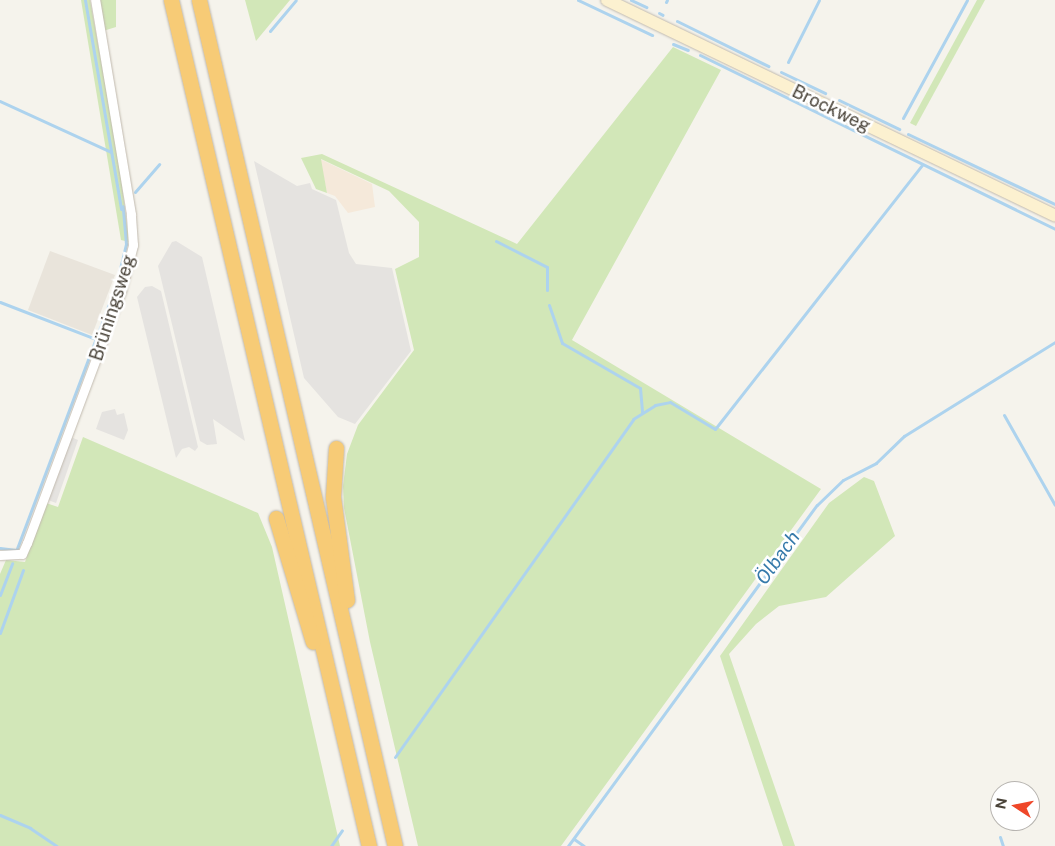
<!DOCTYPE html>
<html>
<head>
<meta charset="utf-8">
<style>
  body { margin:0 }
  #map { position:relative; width:1055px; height:846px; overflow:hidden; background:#f5f3ec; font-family:"Public Sans",sans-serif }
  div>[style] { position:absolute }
  .residential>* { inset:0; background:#e9e4db }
  .commercial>* { inset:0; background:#f5e9da }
  .green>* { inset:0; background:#d2e7b8 }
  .parking>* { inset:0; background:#e5e3e0 }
  .stream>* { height:3px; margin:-1.5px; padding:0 1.5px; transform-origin:1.5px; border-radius:1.5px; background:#add3ee }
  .roads { filter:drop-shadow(0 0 1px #c1baaf) drop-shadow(0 0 1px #c1baaf) }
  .street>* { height:9px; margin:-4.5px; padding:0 4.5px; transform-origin:4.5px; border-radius:4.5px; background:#fff }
  .secondary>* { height:12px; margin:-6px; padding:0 6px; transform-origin:6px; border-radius:6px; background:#fcf1d0 }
  .highway>* { height:15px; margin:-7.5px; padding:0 7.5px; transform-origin:7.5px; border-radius:7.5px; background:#f7cb76 }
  span { translate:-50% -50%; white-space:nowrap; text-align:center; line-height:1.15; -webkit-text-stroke:5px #fff; paint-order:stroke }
  .street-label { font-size:18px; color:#4a443a }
  .water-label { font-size:19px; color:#3579aa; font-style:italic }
  .north { position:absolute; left:990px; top:781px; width:50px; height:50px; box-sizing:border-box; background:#fff; border:1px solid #b7b4b0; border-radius:50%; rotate:281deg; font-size:14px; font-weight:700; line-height:20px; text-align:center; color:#4a443a }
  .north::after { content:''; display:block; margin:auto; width:18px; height:22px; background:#ef4729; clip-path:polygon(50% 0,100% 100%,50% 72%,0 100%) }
</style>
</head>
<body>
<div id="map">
  <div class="residential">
    <i style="clip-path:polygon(50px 251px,115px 275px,92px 335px,28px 310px)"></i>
  </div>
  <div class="commercial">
    <i style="clip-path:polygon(320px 159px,372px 184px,375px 207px,348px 213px,335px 196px,327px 193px)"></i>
  </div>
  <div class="green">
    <i style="clip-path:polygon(81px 0,90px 0,119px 161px,129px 242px,121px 240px)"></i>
    <i style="clip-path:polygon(98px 0,116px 0,116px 27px,103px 31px)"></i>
    <i style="clip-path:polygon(245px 0,290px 0,256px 41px)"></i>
    <i style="clip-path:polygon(977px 0,985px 0,916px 126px,910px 123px)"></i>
    <i style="clip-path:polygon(673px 47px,721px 70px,572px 340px,821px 489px,561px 846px,418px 846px,370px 642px,344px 508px,343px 486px,347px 454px,358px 425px,414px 350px,395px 269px,419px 257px,419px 222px,389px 191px,321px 159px,327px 193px,316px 189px,301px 158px,322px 154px,517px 244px)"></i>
    <i style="clip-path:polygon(83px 437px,258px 513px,272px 547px,340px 846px,0 846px,0 574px,6px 560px,25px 562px,46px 503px,58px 507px)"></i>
    <i style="clip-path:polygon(864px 477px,874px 481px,895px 536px,826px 597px,779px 606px,756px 624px,729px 654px,795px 846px,783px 846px,720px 656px,829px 503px)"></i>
  </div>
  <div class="parking">
    <i style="clip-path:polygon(254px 161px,297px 186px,310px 183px,312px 189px,336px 200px,349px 253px,356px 264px,392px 268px,411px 351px,355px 424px,338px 417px,304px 378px)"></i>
    <i style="clip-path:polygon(176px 241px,202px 257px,245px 441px,213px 419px,217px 444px,207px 445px,200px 441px,158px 266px,172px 242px)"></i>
    <i style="clip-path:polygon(152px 286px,161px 291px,198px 447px,195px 451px,189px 447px,182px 449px,176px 458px,137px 297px,145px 287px)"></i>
    <i style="clip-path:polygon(115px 409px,117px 415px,124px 413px,128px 430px,124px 440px,96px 429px,102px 412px)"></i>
    <i style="clip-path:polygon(71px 437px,78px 440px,56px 503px,48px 500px)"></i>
  </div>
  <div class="stream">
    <i style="left:85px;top:0;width:212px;rotate:80.2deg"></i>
    <i style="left:578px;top:0;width:82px;rotate:25.3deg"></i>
    <i style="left:631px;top:0;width:17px;rotate:25deg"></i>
    <i style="left:666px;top:2px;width:2px;rotate:-63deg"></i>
    <i style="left:659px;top:13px;width:4px;rotate:27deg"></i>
    <i style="left:677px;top:21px;width:102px;rotate:26.3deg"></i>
    <i style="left:270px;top:31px;width:40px;rotate:-50deg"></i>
    <i style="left:673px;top:44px;width:16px;rotate:22deg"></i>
    <i style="left:700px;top:55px;width:395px;rotate:26.1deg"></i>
    <i style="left:788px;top:62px;width:69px;rotate:-63.4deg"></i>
    <i style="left:781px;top:72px;width:49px;rotate:25.5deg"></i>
    <i style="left:839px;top:100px;width:67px;rotate:25.8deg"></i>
    <i style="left:0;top:101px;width:122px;rotate:24.7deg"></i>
    <i style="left:903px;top:118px;width:134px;rotate:-61.5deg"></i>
    <i style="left:908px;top:134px;width:163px;rotate:25.5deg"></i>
    <i style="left:135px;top:192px;width:37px;rotate:-49deg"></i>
    <i style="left:496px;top:241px;width:57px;rotate:27deg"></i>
    <i style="left:547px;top:267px;width:23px;rotate:90deg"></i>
    <i style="left:0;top:302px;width:103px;rotate:21.1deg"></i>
    <i style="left:549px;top:305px;width:40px;rotate:71.1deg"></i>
    <i style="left:562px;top:343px;width:90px;rotate:30deg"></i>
    <i style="left:640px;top:388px;width:25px;rotate:85deg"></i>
    <i style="left:1004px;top:415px;width:103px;rotate:60.5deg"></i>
    <i style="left:0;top:548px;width:16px;rotate:7deg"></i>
    <i style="left:16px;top:551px;width:284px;rotate:-69.4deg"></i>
    <i style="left:116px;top:285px;width:42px;rotate:-76.3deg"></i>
    <i style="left:126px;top:244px;width:38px;rotate:-95deg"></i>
    <i style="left:0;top:595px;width:34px;rotate:-69deg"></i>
    <i style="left:0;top:633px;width:67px;rotate:-69.9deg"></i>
    <i style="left:395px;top:757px;width:413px;rotate:-54.8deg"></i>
    <i style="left:633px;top:419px;width:26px;rotate:-32deg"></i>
    <i style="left:655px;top:405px;width:15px;rotate:-11deg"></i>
    <i style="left:670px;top:402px;width:52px;rotate:31deg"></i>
    <i style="left:715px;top:429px;width:335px;rotate:-51.9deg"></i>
    <i style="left:0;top:815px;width:33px;rotate:23deg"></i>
    <i style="left:30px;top:828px;width:32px;rotate:34deg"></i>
    <i style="left:1000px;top:837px;width:9px;rotate:72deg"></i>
    <i style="left:574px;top:839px;width:12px;rotate:35deg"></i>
    <i style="left:331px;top:846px;width:19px;rotate:-55deg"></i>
    <i style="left:568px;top:846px;width:422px;rotate:-53.9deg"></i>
    <i style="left:817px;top:505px;width:36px;rotate:-44deg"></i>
    <i style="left:843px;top:480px;width:37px;rotate:-27deg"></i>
    <i style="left:876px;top:463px;width:39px;rotate:-44deg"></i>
    <i style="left:904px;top:436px;width:178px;rotate:-31.9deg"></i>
  </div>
  <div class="roads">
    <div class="street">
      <i style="left:0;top:555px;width:22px;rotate:-3deg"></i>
      <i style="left:22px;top:554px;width:12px;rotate:-66deg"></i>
      <i style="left:27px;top:543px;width:268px;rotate:-69.5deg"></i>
      <i style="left:121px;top:292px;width:49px;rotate:-75.7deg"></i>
      <i style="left:133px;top:245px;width:31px;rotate:-94deg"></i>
      <i style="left:131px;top:214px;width:217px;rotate:-99.5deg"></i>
    </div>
    <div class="secondary">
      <i style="left:607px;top:0;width:497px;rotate:25.7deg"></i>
    </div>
    <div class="highway">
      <i style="left:171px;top:0;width:869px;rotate:76.83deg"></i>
      <i style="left:199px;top:0;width:868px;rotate:76.96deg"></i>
      <i style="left:336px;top:448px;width:49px;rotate:93.5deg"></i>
      <i style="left:333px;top:497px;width:104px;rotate:82.3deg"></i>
      <i style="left:276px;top:518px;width:129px;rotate:73.4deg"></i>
    </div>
  </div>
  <div class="street-label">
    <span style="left:831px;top:109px;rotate:26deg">Brockweg</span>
    <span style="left:113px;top:308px;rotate:-72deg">Brüningsweg</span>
  </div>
  <div class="water-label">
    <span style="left:778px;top:558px;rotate:-54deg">Ölbach</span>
  </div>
  <div class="north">N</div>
</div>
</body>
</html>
